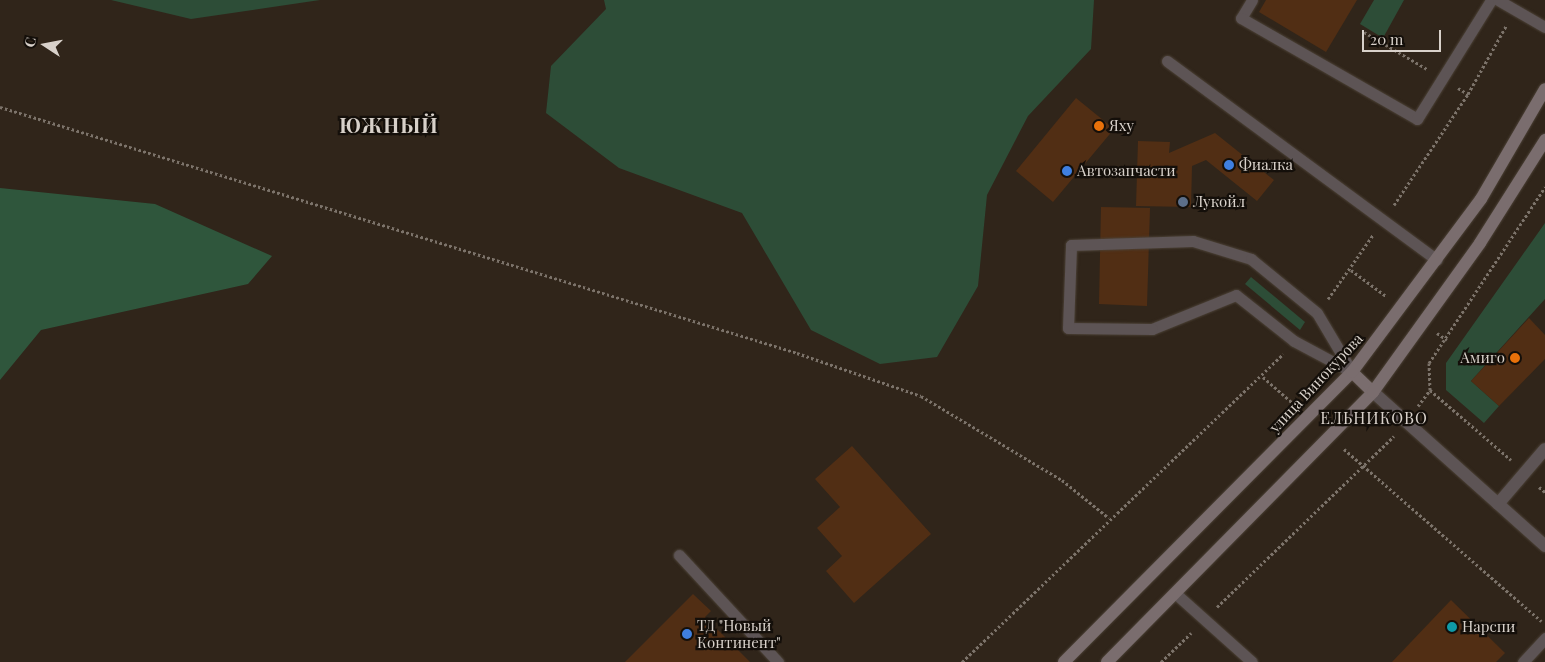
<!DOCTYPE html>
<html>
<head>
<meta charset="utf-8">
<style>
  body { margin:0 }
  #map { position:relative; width:1545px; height:662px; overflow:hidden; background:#30251a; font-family:"Playfair Display",serif }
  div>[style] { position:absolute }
  .green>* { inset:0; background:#2d4d37 }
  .forest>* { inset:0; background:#2f563c }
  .building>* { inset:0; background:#512e14 }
  .path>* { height:3px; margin-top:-1.5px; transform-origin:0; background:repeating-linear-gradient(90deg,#7c736a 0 2.5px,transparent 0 5px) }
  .roads { filter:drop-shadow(0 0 1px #4b4136) drop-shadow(0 0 1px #4b4136) }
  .service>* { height:11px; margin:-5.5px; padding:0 5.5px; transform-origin:5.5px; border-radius:5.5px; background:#5d5455 }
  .minor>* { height:12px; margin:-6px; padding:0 6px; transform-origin:6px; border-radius:6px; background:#5d5455 }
  .tertiary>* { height:12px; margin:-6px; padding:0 6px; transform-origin:6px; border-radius:6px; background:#5d5455 }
  .secondary>* { height:12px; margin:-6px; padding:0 6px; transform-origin:6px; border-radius:6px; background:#7a6d6e }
  .dots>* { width:14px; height:14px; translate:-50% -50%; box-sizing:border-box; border:2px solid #140f0a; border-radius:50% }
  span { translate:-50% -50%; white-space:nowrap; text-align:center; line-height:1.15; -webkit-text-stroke:4.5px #140f0a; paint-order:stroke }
  .poi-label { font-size:15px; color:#d8d1ca }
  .left { translate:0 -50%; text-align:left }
  .right { translate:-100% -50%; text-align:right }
  .street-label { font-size:15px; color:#d8d1ca }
  .neighbourhood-label { font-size:16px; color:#d8d1ca; letter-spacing:1px }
  .district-label { font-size:20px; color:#d8d1ca; font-weight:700; letter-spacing:1px }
  .north { position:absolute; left:20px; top:20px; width:50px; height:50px; -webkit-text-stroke:4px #140f0a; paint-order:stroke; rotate:281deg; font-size:14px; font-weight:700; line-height:20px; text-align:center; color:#d8d1ca }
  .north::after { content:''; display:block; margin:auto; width:18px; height:22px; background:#d8d1ca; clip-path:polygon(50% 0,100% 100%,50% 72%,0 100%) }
  .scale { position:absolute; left:1362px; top:30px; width:79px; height:22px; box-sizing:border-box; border:2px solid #d8d1ca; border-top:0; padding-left:6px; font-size:15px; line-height:18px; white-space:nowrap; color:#d8d1ca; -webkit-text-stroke:4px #140f0a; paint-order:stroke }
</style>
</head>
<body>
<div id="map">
  <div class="green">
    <i style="clip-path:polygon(111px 0,320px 0,191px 19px)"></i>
    <i style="clip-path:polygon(604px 0,1094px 0,1091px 49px,1028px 116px,987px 195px,978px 286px,937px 357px,880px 364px,811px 330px,742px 213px,619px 168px,546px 113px,551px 66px,606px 9px)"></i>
    <i style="clip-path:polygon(1374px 0,1404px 0,1383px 38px,1360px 24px)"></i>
    <i style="clip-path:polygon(1545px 223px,1545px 299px,1471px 381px,1499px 406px,1484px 423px,1446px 390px,1446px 363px)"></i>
    <i style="clip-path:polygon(1251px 277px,1305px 322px,1300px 330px,1245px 284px)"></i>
  </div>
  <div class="forest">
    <i style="clip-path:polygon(0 188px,155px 204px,272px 256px,248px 284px,41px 330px,0 380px)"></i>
  </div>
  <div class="building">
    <i style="clip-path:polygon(1266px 0,1357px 0,1326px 52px,1259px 12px)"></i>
    <i style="clip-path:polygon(1076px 98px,1114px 129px,1053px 202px,1016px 171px)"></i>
    <i style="clip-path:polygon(1215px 133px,1274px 180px,1257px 201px,1206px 160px,1192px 166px,1191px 207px,1136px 206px,1138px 141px,1170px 142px,1169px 153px)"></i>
    <i style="clip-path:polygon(1101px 207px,1150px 208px,1147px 306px,1099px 304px)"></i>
    <i style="clip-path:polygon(1529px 318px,1545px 335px,1545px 359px,1499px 406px,1471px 381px)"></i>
    <i style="clip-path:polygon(852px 446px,931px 534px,854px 603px,826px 571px,842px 556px,817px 528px,840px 507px,815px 479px)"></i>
    <i style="clip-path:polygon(693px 594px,711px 611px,705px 617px,750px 662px,625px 662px)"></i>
    <i style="clip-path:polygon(1451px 600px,1505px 653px,1496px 662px,1392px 662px)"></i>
  </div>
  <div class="path">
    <i style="left:1364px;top:32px;width:73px;rotate:30.4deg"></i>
    <i style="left:1458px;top:88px;width:12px;rotate:31deg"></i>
    <i style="left:0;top:107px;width:834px;rotate:17.15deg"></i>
    <i style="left:797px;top:353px;width:131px;rotate:19.1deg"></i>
    <i style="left:921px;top:396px;width:164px;rotate:30.8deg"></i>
    <i style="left:1062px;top:480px;width:60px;rotate:39deg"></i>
    <i style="left:1394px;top:205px;width:133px;rotate:-56.3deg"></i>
    <i style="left:1468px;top:94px;width:78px;rotate:-60.8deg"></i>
    <i style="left:1351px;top:270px;width:44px;rotate:36.6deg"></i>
    <i style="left:1328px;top:299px;width:78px;rotate:-54.9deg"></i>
    <i style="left:1437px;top:333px;width:12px;rotate:35deg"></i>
    <i style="left:1263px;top:377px;width:43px;rotate:41.2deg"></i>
    <i style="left:1430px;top:390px;width:107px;rotate:40.8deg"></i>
    <i style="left:1418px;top:406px;width:20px;rotate:-53deg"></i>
    <i style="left:1430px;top:390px;width:27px;rotate:-92deg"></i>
    <i style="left:1429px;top:363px;width:211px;rotate:-56.6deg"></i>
    <i style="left:1344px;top:449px;width:262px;rotate:41.1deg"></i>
    <i style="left:1539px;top:487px;width:8px;rotate:40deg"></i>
    <i style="left:1217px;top:607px;width:246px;rotate:-44deg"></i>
    <i style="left:962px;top:662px;width:445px;rotate:-43.8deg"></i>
    <i style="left:1161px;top:662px;width:42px;rotate:-44deg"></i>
  </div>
  <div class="roads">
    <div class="service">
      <i style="left:1252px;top:0;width:21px;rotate:121deg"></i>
      <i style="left:1241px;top:18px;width:203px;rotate:29.8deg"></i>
      <i style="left:1417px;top:119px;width:140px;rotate:-58.1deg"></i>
      <i style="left:1498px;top:0;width:54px;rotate:29.9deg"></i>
      <i style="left:1167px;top:61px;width:335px;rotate:36.4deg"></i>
      <i style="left:1193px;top:241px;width:61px;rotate:17.2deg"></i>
      <i style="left:1251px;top:259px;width:85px;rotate:39.3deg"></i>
      <i style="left:1317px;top:313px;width:69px;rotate:59.3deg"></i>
      <i style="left:1352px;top:372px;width:66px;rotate:-151.9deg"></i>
      <i style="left:1294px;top:341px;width:74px;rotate:-141.6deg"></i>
      <i style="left:1236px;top:295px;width:91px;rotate:158deg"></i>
      <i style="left:1152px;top:329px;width:84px;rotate:-179.3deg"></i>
      <i style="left:1068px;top:328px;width:83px;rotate:-87.9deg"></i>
      <i style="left:1071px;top:245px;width:122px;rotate:-1.9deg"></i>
      <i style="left:679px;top:555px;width:146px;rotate:47.2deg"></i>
      <i style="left:1175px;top:593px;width:103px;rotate:41.9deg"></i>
      <i style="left:1523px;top:662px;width:33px;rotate:-47deg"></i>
    </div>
    <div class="minor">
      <i style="left:1498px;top:504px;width:72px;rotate:-49.5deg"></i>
    </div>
    <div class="tertiary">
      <i style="left:1373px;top:392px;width:231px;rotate:41.8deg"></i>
    </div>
    <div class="secondary">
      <i style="left:1352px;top:372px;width:29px;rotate:44deg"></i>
      <i style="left:1064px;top:662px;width:409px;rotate:-45.2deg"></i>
      <i style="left:1352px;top:372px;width:216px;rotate:-53.3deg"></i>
      <i style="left:1481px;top:199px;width:127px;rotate:-59.8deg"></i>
      <i style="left:1107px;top:662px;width:379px;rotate:-45.4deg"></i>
      <i style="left:1373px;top:392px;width:183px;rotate:-54.3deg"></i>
      <i style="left:1480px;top:243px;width:122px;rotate:-57.7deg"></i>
    </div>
  </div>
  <div class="dots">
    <i style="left:1099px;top:126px;background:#e8710a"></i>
    <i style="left:1229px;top:165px;background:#3f7fe0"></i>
    <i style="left:1067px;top:171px;background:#3f7fe0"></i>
    <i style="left:1183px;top:202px;background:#5c6f8a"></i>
    <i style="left:1515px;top:358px;background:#e8710a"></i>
    <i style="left:1452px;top:627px;background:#0f9aa8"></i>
    <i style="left:687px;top:634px;background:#3f7fe0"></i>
  </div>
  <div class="poi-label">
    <span class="left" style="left:1109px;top:126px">Яху</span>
    <span class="left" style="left:1239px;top:165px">Фиалка</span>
    <span class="left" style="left:1077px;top:171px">Автозапчасти</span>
    <span class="left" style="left:1193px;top:202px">Лукойл</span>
    <span class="right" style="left:1505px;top:358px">Амиго</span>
    <span class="left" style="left:697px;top:634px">ТД "Новый<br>Континент"</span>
    <span class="left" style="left:1462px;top:627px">Нарспи</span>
  </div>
  <div class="street-label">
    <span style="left:1316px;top:383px;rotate:-47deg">улица Винокурова</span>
  </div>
  <div class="neighbourhood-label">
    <span style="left:1374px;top:418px">ЕЛЬНИКОВО</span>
  </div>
  <div class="district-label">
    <span style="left:389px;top:124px">ЮЖНЫЙ</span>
  </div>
  <div class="north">С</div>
  <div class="scale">20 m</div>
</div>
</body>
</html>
